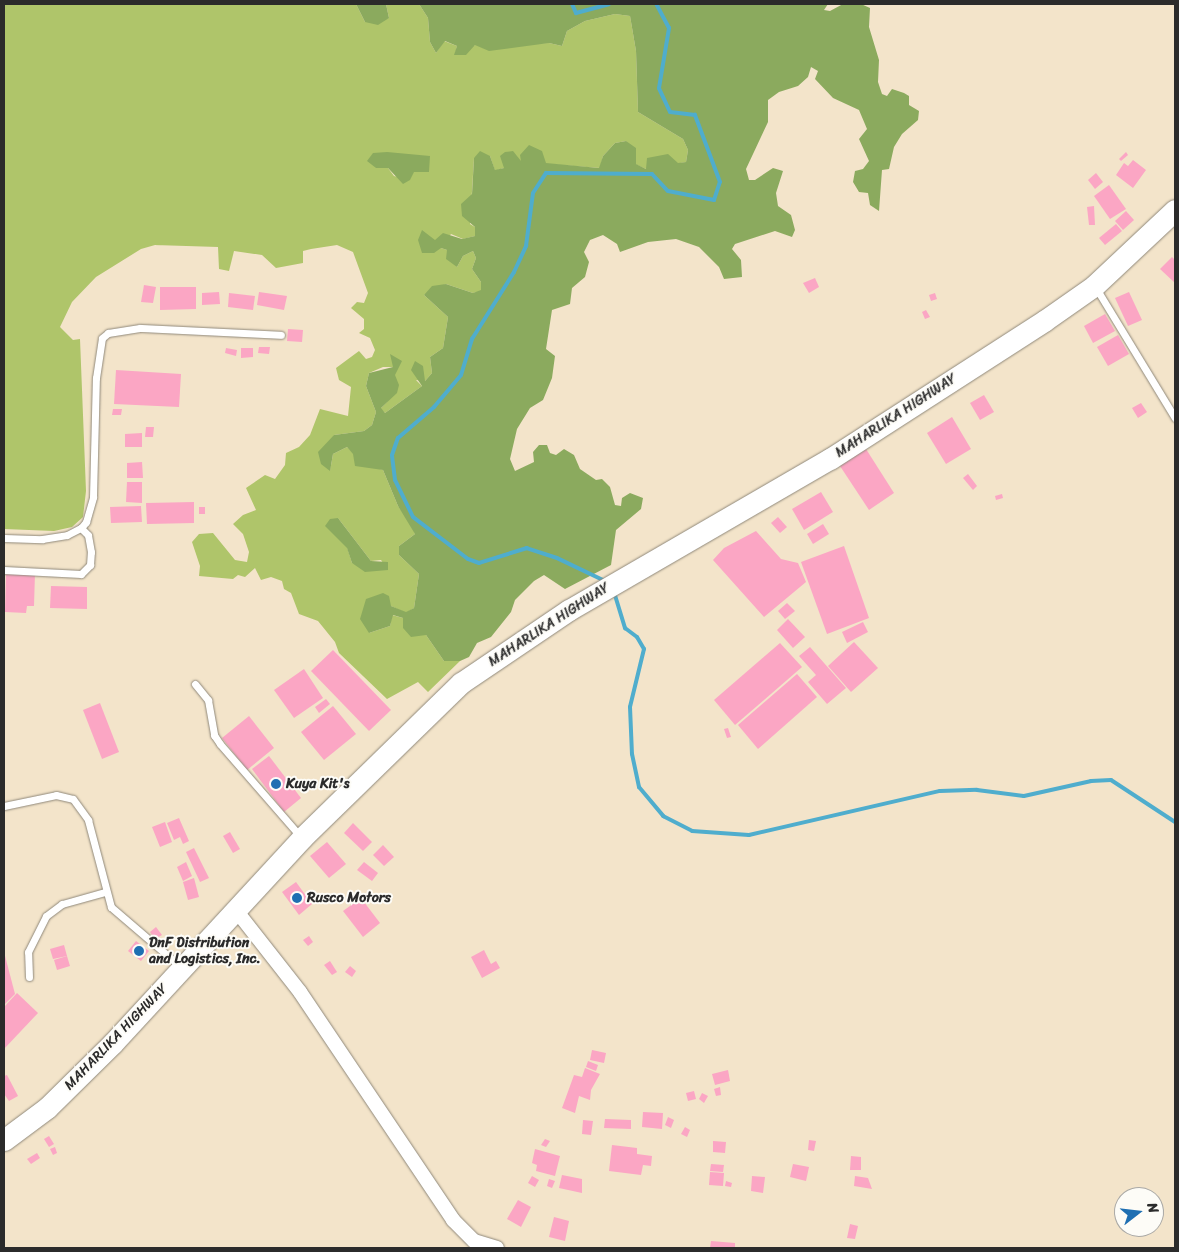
<!DOCTYPE html>
<html>
<head>
<meta charset="utf-8">
<style>
  body { margin:0 }
  #map { position:relative; width:1179px; height:1252px; overflow:hidden; background:#f3e4ca; font-family:Sriracha,sans-serif }
  div>[style] { position:absolute }
  .green>* { inset:0; background:#afc56a }
  .forest>* { inset:0; background:#8baa5e }
  .stream>* { height:4px; margin:-2px; padding:0 2px; transform-origin:2px; border-radius:2px; background:#4fadcd }
  .building>* { inset:0; background:#fba6c4 }
  .roads { filter:drop-shadow(0 0 1px #8f887a) drop-shadow(0 0 1px #8f887a) }
  .service>* { height:7px; margin:-3.5px; padding:0 3.5px; transform-origin:3.5px; border-radius:3.5px; background:#fff }
  .minor>* { height:14px; margin:-7px; padding:0 7px; transform-origin:7px; border-radius:7px; background:#fff }
  .primary>* { height:21px; margin:-10.5px; padding:0 10.5px; transform-origin:10.5px; border-radius:10.5px; background:#fff }
  .dots>* { width:14px; height:14px; translate:-50% -50%; box-sizing:border-box; border:2px solid #fdfcf7; border-radius:50% }
  span { translate:-50% -50%; white-space:nowrap; text-align:center; line-height:1.15; -webkit-text-stroke:4px #fdfcf7; paint-order:stroke }
  .street-label { font-size:14px; color:#2b2b2b }
  .poi-label { font-size:14px; color:#2b2b2b; font-weight:700 }
  .left { translate:0 -50%; text-align:left }
  .frame { position:absolute; inset:0; border:5px solid #2b2b2b; pointer-events:none }
  .north { position:absolute; left:1114px; top:1187px; width:50px; height:50px; box-sizing:border-box; background:#fdfcf7; border:1px solid #a9a8a5; border-radius:50%; rotate:74deg; font-size:14px; font-weight:700; line-height:20px; text-align:center; color:#2b2b2b }
  .north::after { content:''; display:block; margin:auto; width:18px; height:22px; background:#1f6fb2; clip-path:polygon(50% 0,100% 100%,50% 72%,0 100%) }
</style>
</head>
<body>
<div id="map">
  <div class="green">
    <i style="clip-path:polygon(evenodd,4px 4px,356px 4px,365px 22px,389px 18px,386px 4px,419px 4px,428px 18px,430px 42px,436px 53px,444px 41px,457px 46px,455px 55px,475px 45px,549px 43px,562px 46px,567px 31px,585px 21px,615px 14px,630px 16px,636px 51px,638px 112px,683px 139px,688px 150px,686px 162px,646px 169px,635px 164px,626px 141px,615px 143px,603px 156px,600px 168px,521px 162px,495px 171px,490px 156px,474px 158px,470px 224px,475px 227px,475px 236px,463px 239px,451px 234px,441px 248px,447px 250px,457px 267px,463px 256px,473px 251px,476px 258px,472px 269px,481px 282px,482px 291px,473px 293px,446px 284px,424px 295px,448px 317px,443px 348px,430px 357px,432px 373px,425px 381px,416px 380px,422px 386px,385px 413px,380px 409px,387px 402px,395px 375px,393px 367px,383px 367px,369px 373px,366px 386px,376px 412px,372px 425px,364px 431px,334px 435px,330px 471px,333px 454px,347px 447px,367px 465px,383px 470px,398px 506px,413px 526px,415px 534px,399px 546px,399px 555px,419px 574px,414px 608px,406px 613px,391px 606px,369px 633px,390px 626px,392px 615px,403px 618px,426px 635px,444px 661px,460px 661px,428px 692px,418px 682px,387px 699px,339px 653px,335px 642px,318px 621px,299px 614px,291px 593px,284px 589px,282px 581px,271px 577px,261px 580px,255px 568px,245px 577px,238px 575px,233px 579px,199px 576px,200px 566px,192px 542px,199px 534px,213px 533px,235px 560px,247px 562px,249px 552px,243px 534px,233px 524px,243px 515px,256px 510px,246px 488px,265px 475px,275px 479px,285px 465px,286px 453px,299px 447px,310px 435px,320px 409px,348px 416px,351px 387px,339px 380px,336px 368px,359px 351px,366px 359px,372px 357px,375px 350px,370px 338px,359px 333px,364px 329px,364px 319px,351px 308px,357px 302px,364px 303px,368px 293px,353px 252px,337px 245px,311px 249px,303px 251px,303px 263px,276px 268px,262px 255px,234px 251px,229px 271px,219px 269px,218px 247px,155px 245px,141px 249px,96px 277px,72px 302px,60px 327px,73px 340px,80px 339px,86px 491px,83px 517px,72px 527px,54px 531px,4px 529px,4px 4px,373px 153px,410px 180px,394px 176px,388px 168px,376px 168px,373px 153px,4px 4px,338px 518px,371px 561px,381px 560px,388px 570px,352px 563px,338px 518px)"></i>
  </div>
  <div class="forest">
    <i style="clip-path:polygon(356px 4px,386px 4px,389px 18px,378px 25px,365px 22px)"></i>
    <i style="clip-path:polygon(419px 4px,828px 4px,824px 10px,830px 11px,843px 4px,861px 4px,870px 8px,869px 27px,879px 60px,878px 82px,882px 94px,887px 96px,892px 89px,904px 93px,909px 96px,909px 105px,919px 111px,918px 120px,902px 134px,894px 147px,889px 169px,882px 170px,879px 211px,870px 205px,868px 193px,859px 192px,853px 182px,855px 171px,863px 169px,869px 161px,859px 139px,867px 129px,859px 110px,833px 98px,815px 79px,818px 71px,811px 67px,808px 77px,798px 86px,779px 92px,768px 100px,768px 122px,746px 169px,749px 180px,755px 180px,773px 168px,783px 171px,776px 193px,778px 206px,791px 215px,795px 230px,792px 237px,775px 231px,735px 244px,732px 249px,741px 260px,742px 277px,724px 279px,719px 267px,699px 247px,676px 239px,648px 242px,620px 252px,617px 244px,603px 235px,590px 240px,584px 252px,589px 262px,585px 277px,572px 288px,570px 304px,552px 310px,546px 349px,555px 356px,552px 378px,543px 400px,530px 408px,517px 429px,510px 459px,515px 471px,534px 462px,533px 452px,539px 445px,547px 445px,550px 453px,556px 455px,564px 449px,574px 455px,580px 469px,596px 480px,602px 479px,610px 487px,615px 505px,621px 506px,622px 498px,630px 493px,643px 498px,641px 509px,616px 530px,611px 565px,565px 589px,544px 575px,534px 581px,515px 600px,511px 612px,491px 637px,477px 643px,469px 657px,460px 661px,444px 661px,426px 635px,411px 637px,403px 628px,403px 618px,393px 615px,390px 626px,369px 633px,360px 619px,366px 599px,383px 593px,389px 596px,391px 606px,406px 612px,414px 608px,419px 574px,399px 555px,399px 546px,415px 534px,398px 506px,383px 470px,355px 466px,353px 454px,347px 447px,333px 454px,330px 471px,321px 464px,318px 452px,334px 435px,364px 431px,372px 425px,376px 412px,366px 386px,369px 373px,393px 367px,390px 354px,402px 361px,395px 375px,399px 385px,397px 393px,381px 408px,385px 413px,422px 386px,411px 370px,415px 361px,423px 366px,425px 381px,432px 373px,430px 357px,443px 348px,448px 317px,424px 295px,432px 286px,446px 284px,473px 293px,481px 290px,481px 282px,472px 269px,476px 258px,473px 251px,463px 256px,457px 267px,446px 259px,447px 250px,441px 248px,434px 253px,422px 253px,418px 240px,422px 230px,435px 240px,443px 233px,462px 239px,475px 236px,475px 227px,462px 216px,461px 204px,472px 194px,474px 158px,480px 151px,490px 156px,495px 170px,504px 168px,500px 156px,505px 152px,513px 151px,521px 161px,520px 155px,529px 145px,542px 151px,546px 163px,599px 168px,603px 156px,615px 143px,626px 141px,636px 148px,636px 164px,646px 169px,647px 158px,668px 154px,678px 163px,686px 162px,688px 150px,683px 139px,638px 112px,636px 51px,630px 16px,615px 14px,585px 21px,567px 31px,562px 46px,549px 43px,489px 51px,475px 45px,466px 55px,454px 55px,457px 46px,445px 41px,436px 53px,430px 42px,428px 18px)"></i>
    <i style="clip-path:polygon(387px 152px,430px 156px,429px 172px,414px 172px,410px 180px,403px 184px,388px 168px,376px 168px,367px 161px,373px 153px)"></i>
    <i style="clip-path:polygon(338px 518px,371px 561px,388px 562px,388px 570px,365px 572px,352px 563px,347px 548px,325px 526px,330px 519px)"></i>
  </div>
  <div class="stream">
    <i style="left:572px;top:4px;width:10px;rotate:66deg"></i>
    <i style="left:576px;top:13px;width:34px;rotate:-15deg"></i>
    <i style="left:605px;top:581px;width:53px;rotate:-154.4deg"></i>
    <i style="left:557px;top:558px;width:32px;rotate:-162deg"></i>
    <i style="left:527px;top:548px;width:50px;rotate:162.6deg"></i>
    <i style="left:479px;top:563px;width:12px;rotate:-160deg"></i>
    <i style="left:468px;top:559px;width:69px;rotate:-142.6deg"></i>
    <i style="left:413px;top:517px;width:41px;rotate:-115.9deg"></i>
    <i style="left:395px;top:480px;width:25px;rotate:-97deg"></i>
    <i style="left:392px;top:455px;width:18px;rotate:-71deg"></i>
    <i style="left:398px;top:438px;width:48px;rotate:-40.7deg"></i>
    <i style="left:434px;top:407px;width:42px;rotate:-49.8deg"></i>
    <i style="left:461px;top:375px;width:38px;rotate:-73deg"></i>
    <i style="left:472px;top:339px;width:79px;rotate:-57.9deg"></i>
    <i style="left:514px;top:272px;width:29px;rotate:-65deg"></i>
    <i style="left:526px;top:246px;width:53px;rotate:-82.5deg"></i>
    <i style="left:533px;top:193px;width:24px;rotate:-57deg"></i>
    <i style="left:546px;top:173px;width:106px;rotate:0.5deg"></i>
    <i style="left:652px;top:174px;width:23px;rotate:47deg"></i>
    <i style="left:668px;top:191px;width:47px;rotate:11.1deg"></i>
    <i style="left:714px;top:200px;width:19px;rotate:-72deg"></i>
    <i style="left:720px;top:182px;width:72px;rotate:-110.5deg"></i>
    <i style="left:695px;top:115px;width:25px;rotate:-173deg"></i>
    <i style="left:670px;top:112px;width:26px;rotate:-115deg"></i>
    <i style="left:659px;top:88px;width:61px;rotate:-80.5deg"></i>
    <i style="left:669px;top:28px;width:27px;rotate:-118deg"></i>
    <i style="left:614px;top:592px;width:38px;rotate:73deg"></i>
    <i style="left:625px;top:628px;width:15px;rotate:37deg"></i>
    <i style="left:637px;top:637px;width:14px;rotate:60deg"></i>
    <i style="left:644px;top:649px;width:60px;rotate:103.6deg"></i>
    <i style="left:630px;top:707px;width:47px;rotate:87.6deg"></i>
    <i style="left:632px;top:754px;width:34px;rotate:78deg"></i>
    <i style="left:639px;top:787px;width:38px;rotate:50deg"></i>
    <i style="left:663px;top:816px;width:33px;rotate:27deg"></i>
    <i style="left:692px;top:831px;width:57px;rotate:4deg"></i>
    <i style="left:749px;top:835px;width:196px;rotate:-13deg"></i>
    <i style="left:940px;top:791px;width:37px;rotate:-2deg"></i>
    <i style="left:977px;top:790px;width:47px;rotate:7.3deg"></i>
    <i style="left:1024px;top:796px;width:69px;rotate:-12.6deg"></i>
    <i style="left:1091px;top:781px;width:20px;rotate:-3deg"></i>
    <i style="left:1111px;top:780px;width:77px;rotate:33.3deg"></i>
  </div>
  <div class="building">
    <i style="clip-path:polygon(1126px 152px,1128px 155px,1121px 161px,1119px 159px)"></i>
    <i style="clip-path:polygon(1133px 160px,1146px 170px,1133px 188px,1116px 175px,1124px 163px,1128px 166px)"></i>
    <i style="clip-path:polygon(1096px 173px,1103px 182px,1095px 189px,1088px 180px)"></i>
    <i style="clip-path:polygon(1109px 185px,1126px 209px,1110px 219px,1094px 196px)"></i>
    <i style="clip-path:polygon(1094px 206px,1095px 225px,1089px 225px,1087px 207px)"></i>
    <i style="clip-path:polygon(1126px 211px,1134px 220px,1123px 230px,1115px 221px)"></i>
    <i style="clip-path:polygon(1116px 224px,1122px 231px,1105px 245px,1099px 238px)"></i>
    <i style="clip-path:polygon(1172px 257px,1175px 260px,1175px 283px,1160px 269px)"></i>
    <i style="clip-path:polygon(815px 278px,819px 287px,809px 293px,803px 283px)"></i>
    <i style="clip-path:polygon(144px 285px,156px 287px,153px 303px,141px 302px)"></i>
    <i style="clip-path:polygon(160px 287px,196px 287px,196px 309px,160px 310px)"></i>
    <i style="clip-path:polygon(219px 292px,220px 304px,202px 305px,202px 293px)"></i>
    <i style="clip-path:polygon(259px 292px,287px 296px,284px 310px,257px 305px)"></i>
    <i style="clip-path:polygon(1129px 292px,1142px 320px,1128px 326px,1115px 298px)"></i>
    <i style="clip-path:polygon(229px 293px,255px 296px,253px 310px,228px 307px)"></i>
    <i style="clip-path:polygon(935px 293px,937px 299px,931px 301px,929px 295px)"></i>
    <i style="clip-path:polygon(926px 310px,930px 317px,925px 319px,922px 312px)"></i>
    <i style="clip-path:polygon(1105px 314px,1115px 331px,1093px 343px,1084px 326px)"></i>
    <i style="clip-path:polygon(288px 329px,303px 330px,302px 342px,287px 341px)"></i>
    <i style="clip-path:polygon(1118px 335px,1129px 354px,1108px 366px,1097px 347px)"></i>
    <i style="clip-path:polygon(259px 347px,270px 347px,269px 354px,258px 353px)"></i>
    <i style="clip-path:polygon(226px 348px,237px 350px,236px 356px,225px 353px)"></i>
    <i style="clip-path:polygon(241px 348px,253px 348px,253px 357px,241px 358px)"></i>
    <i style="clip-path:polygon(116px 370px,181px 374px,179px 407px,114px 404px)"></i>
    <i style="clip-path:polygon(984px 395px,994px 412px,980px 420px,970px 403px)"></i>
    <i style="clip-path:polygon(1141px 403px,1147px 412px,1138px 418px,1132px 408px)"></i>
    <i style="clip-path:polygon(113px 409px,122px 409px,121px 415px,112px 415px)"></i>
    <i style="clip-path:polygon(952px 417px,971px 449px,946px 464px,927px 433px)"></i>
    <i style="clip-path:polygon(146px 427px,154px 427px,153px 437px,145px 437px)"></i>
    <i style="clip-path:polygon(142px 433px,142px 447px,125px 447px,125px 434px)"></i>
    <i style="clip-path:polygon(866px 449px,894px 493px,869px 510px,840px 466px)"></i>
    <i style="clip-path:polygon(142px 462px,143px 478px,127px 478px,127px 463px)"></i>
    <i style="clip-path:polygon(968px 474px,977px 486px,973px 490px,963px 478px)"></i>
    <i style="clip-path:polygon(127px 482px,142px 482px,142px 503px,126px 502px)"></i>
    <i style="clip-path:polygon(821px 492px,833px 512px,804px 530px,792px 509px)"></i>
    <i style="clip-path:polygon(1002px 494px,1003px 498px,996px 500px,995px 496px)"></i>
    <i style="clip-path:polygon(194px 502px,194px 523px,147px 524px,146px 503px)"></i>
    <i style="clip-path:polygon(141px 506px,142px 522px,111px 523px,110px 507px)"></i>
    <i style="clip-path:polygon(199px 507px,205px 507px,205px 514px,199px 514px)"></i>
    <i style="clip-path:polygon(778px 517px,787px 527px,780px 533px,771px 523px)"></i>
    <i style="clip-path:polygon(823px 524px,829px 534px,813px 544px,807px 534px)"></i>
    <i style="clip-path:polygon(756px 531px,781px 559px,798px 563px,806px 582px,764px 617px,713px 560px,724px 548px)"></i>
    <i style="clip-path:polygon(844px 546px,869px 618px,827px 634px,801px 562px)"></i>
    <i style="clip-path:polygon(6px 573px,35px 573px,34px 606px,27px 606px,26px 613px,5px 612px)"></i>
    <i style="clip-path:polygon(51px 586px,87px 587px,87px 609px,50px 608px)"></i>
    <i style="clip-path:polygon(787px 603px,795px 611px,785px 619px,778px 611px)"></i>
    <i style="clip-path:polygon(788px 619px,805px 637px,793px 648px,777px 630px)"></i>
    <i style="clip-path:polygon(863px 622px,868px 632px,847px 643px,842px 632px)"></i>
    <i style="clip-path:polygon(854px 642px,878px 668px,851px 692px,828px 666px)"></i>
    <i style="clip-path:polygon(780px 643px,802px 667px,735px 725px,714px 700px)"></i>
    <i style="clip-path:polygon(810px 647px,846px 688px,827px 704px,808px 682px,816px 675px,799px 656px)"></i>
    <i style="clip-path:polygon(333px 650px,391px 710px,369px 731px,311px 671px)"></i>
    <i style="clip-path:polygon(304px 669px,323px 698px,294px 718px,274px 690px)"></i>
    <i style="clip-path:polygon(797px 674px,817px 697px,758px 749px,738px 725px)"></i>
    <i style="clip-path:polygon(326px 699px,330px 704px,319px 713px,315px 707px)"></i>
    <i style="clip-path:polygon(100px 703px,119px 752px,102px 759px,83px 710px)"></i>
    <i style="clip-path:polygon(333px 706px,356px 734px,324px 760px,301px 732px)"></i>
    <i style="clip-path:polygon(249px 716px,274px 748px,247px 770px,222px 738px)"></i>
    <i style="clip-path:polygon(728px 728px,731px 737px,727px 738px,724px 729px)"></i>
    <i style="clip-path:polygon(269px 756px,301px 798px,284px 812px,252px 769px)"></i>
    <i style="clip-path:polygon(179px 818px,189px 841px,183px 844px,180px 837px,174px 840px,167px 823px)"></i>
    <i style="clip-path:polygon(165px 822px,172px 842px,160px 847px,152px 827px)"></i>
    <i style="clip-path:polygon(353px 823px,372px 842px,363px 851px,344px 833px)"></i>
    <i style="clip-path:polygon(230px 832px,240px 849px,233px 853px,223px 836px)"></i>
    <i style="clip-path:polygon(327px 842px,346px 864px,329px 878px,310px 856px)"></i>
    <i style="clip-path:polygon(383px 845px,394px 857px,384px 866px,373px 855px)"></i>
    <i style="clip-path:polygon(194px 848px,209px 878px,200px 882px,186px 852px)"></i>
    <i style="clip-path:polygon(186px 862px,192px 876px,183px 881px,177px 867px)"></i>
    <i style="clip-path:polygon(364px 862px,378px 873px,372px 881px,357px 870px)"></i>
    <i style="clip-path:polygon(194px 878px,199px 897px,188px 900px,183px 882px)"></i>
    <i style="clip-path:polygon(296px 882px,312px 904px,299px 915px,282px 892px)"></i>
    <i style="clip-path:polygon(361px 898px,380px 923px,363px 937px,343px 911px)"></i>
    <i style="clip-path:polygon(156px 927px,162px 935px,155px 939px,150px 932px)"></i>
    <i style="clip-path:polygon(309px 936px,313px 942px,308px 946px,303px 940px)"></i>
    <i style="clip-path:polygon(136px 941px,149px 951px,141px 961px,128px 951px)"></i>
    <i style="clip-path:polygon(64px 945px,67px 956px,53px 959px,50px 949px)"></i>
    <i style="clip-path:polygon(484px 950px,491px 964px,496px 961px,500px 968px,482px 978px,471px 957px)"></i>
    <i style="clip-path:polygon(4px 952px,15px 994px,4px 1005px)"></i>
    <i style="clip-path:polygon(67px 956px,70px 966px,57px 970px,54px 960px)"></i>
    <i style="clip-path:polygon(330px 961px,337px 972px,332px 975px,324px 965px)"></i>
    <i style="clip-path:polygon(350px 966px,356px 971px,352px 977px,345px 972px)"></i>
    <i style="clip-path:polygon(17px 993px,38px 1013px,4px 1049px,4px 1007px)"></i>
    <i style="clip-path:polygon(592px 1050px,606px 1053px,604px 1063px,590px 1060px)"></i>
    <i style="clip-path:polygon(588px 1061px,598px 1065px,596px 1071px,586px 1067px)"></i>
    <i style="clip-path:polygon(585px 1068px,600px 1074px,591px 1090px,590px 1100px,579px 1096px,575px 1113px,562px 1108px,574px 1075px,582px 1077px)"></i>
    <i style="clip-path:polygon(728px 1070px,730px 1081px,715px 1085px,712px 1074px)"></i>
    <i style="clip-path:polygon(7px 1075px,18px 1096px,9px 1101px,4px 1094px,4px 1076px)"></i>
    <i style="clip-path:polygon(720px 1087px,721px 1095px,716px 1096px,714px 1089px)"></i>
    <i style="clip-path:polygon(694px 1091px,696px 1099px,688px 1101px,686px 1093px)"></i>
    <i style="clip-path:polygon(702px 1093px,708px 1096px,704px 1103px,699px 1099px)"></i>
    <i style="clip-path:polygon(643px 1112px,663px 1113px,662px 1129px,642px 1127px)"></i>
    <i style="clip-path:polygon(668px 1117px,674px 1120px,671px 1128px,665px 1125px)"></i>
    <i style="clip-path:polygon(605px 1119px,631px 1120px,631px 1129px,604px 1128px)"></i>
    <i style="clip-path:polygon(583px 1120px,593px 1121px,591px 1135px,582px 1134px)"></i>
    <i style="clip-path:polygon(685px 1127px,690px 1130px,687px 1137px,681px 1134px)"></i>
    <i style="clip-path:polygon(49px 1136px,54px 1144px,49px 1147px,44px 1139px)"></i>
    <i style="clip-path:polygon(545px 1139px,550px 1141px,546px 1147px,541px 1145px)"></i>
    <i style="clip-path:polygon(809px 1140px,816px 1141px,814px 1151px,808px 1150px)"></i>
    <i style="clip-path:polygon(713px 1141px,726px 1142px,725px 1153px,713px 1152px)"></i>
    <i style="clip-path:polygon(612px 1145px,637px 1148px,637px 1154px,652px 1156px,651px 1166px,643px 1165px,641px 1175px,609px 1171px)"></i>
    <i style="clip-path:polygon(55px 1147px,57px 1153px,53px 1155px,50px 1149px)"></i>
    <i style="clip-path:polygon(535px 1149px,560px 1156px,555px 1176px,536px 1171px,537px 1165px,532px 1163px)"></i>
    <i style="clip-path:polygon(37px 1153px,40px 1158px,31px 1164px,27px 1159px)"></i>
    <i style="clip-path:polygon(851px 1156px,861px 1157px,861px 1170px,850px 1170px)"></i>
    <i style="clip-path:polygon(711px 1164px,724px 1165px,723px 1172px,710px 1171px)"></i>
    <i style="clip-path:polygon(793px 1164px,809px 1167px,806px 1181px,790px 1177px)"></i>
    <i style="clip-path:polygon(710px 1172px,724px 1173px,723px 1186px,709px 1185px)"></i>
    <i style="clip-path:polygon(562px 1175px,582px 1179px,582px 1193px,559px 1188px)"></i>
    <i style="clip-path:polygon(532px 1176px,539px 1180px,535px 1187px,528px 1183px)"></i>
    <i style="clip-path:polygon(752px 1176px,765px 1177px,763px 1193px,751px 1191px)"></i>
    <i style="clip-path:polygon(855px 1176px,868px 1178px,872px 1189px,854px 1186px)"></i>
    <i style="clip-path:polygon(549px 1179px,555px 1181px,552px 1188px,547px 1186px)"></i>
    <i style="clip-path:polygon(726px 1181px,732px 1183px,731px 1187px,725px 1186px)"></i>
    <i style="clip-path:polygon(518px 1200px,531px 1207px,521px 1227px,507px 1219px)"></i>
    <i style="clip-path:polygon(554px 1217px,569px 1221px,565px 1241px,549px 1237px)"></i>
    <i style="clip-path:polygon(850px 1224px,858px 1226px,855px 1239px,847px 1238px)"></i>
    <i style="clip-path:polygon(711px 1241px,735px 1243px,735px 1248px,710px 1248px)"></i>
  </div>
  <div class="roads">
    <div class="service">
      <i style="left:1096px;top:288px;width:152px;rotate:58.7deg"></i>
      <i style="left:4px;top:538px;width:38px;rotate:2deg"></i>
      <i style="left:42px;top:539px;width:25px;rotate:-9deg"></i>
      <i style="left:67px;top:535px;width:16px;rotate:-27deg"></i>
      <i style="left:81px;top:528px;width:8px;rotate:-50deg"></i>
      <i style="left:86px;top:522px;width:26px;rotate:-74deg"></i>
      <i style="left:93px;top:497px;width:119px;rotate:-88.6deg"></i>
      <i style="left:96px;top:378px;width:40px;rotate:-81.5deg"></i>
      <i style="left:102px;top:338px;width:8px;rotate:-40deg"></i>
      <i style="left:108px;top:333px;width:32px;rotate:-9deg"></i>
      <i style="left:140px;top:328px;width:141px;rotate:2.8deg"></i>
      <i style="left:4px;top:570px;width:77px;rotate:3deg"></i>
      <i style="left:81px;top:574px;width:13px;rotate:-45deg"></i>
      <i style="left:90px;top:565px;width:13px;rotate:-86deg"></i>
      <i style="left:91px;top:552px;width:17px;rotate:-100deg"></i>
      <i style="left:88px;top:535px;width:10px;rotate:-135deg"></i>
      <i style="left:195px;top:684px;width:21px;rotate:51deg"></i>
      <i style="left:208px;top:700px;width:36px;rotate:80deg"></i>
      <i style="left:214px;top:735px;width:11px;rotate:56deg"></i>
      <i style="left:220px;top:744px;width:122px;rotate:49deg"></i>
      <i style="left:4px;top:806px;width:53px;rotate:-11.9deg"></i>
      <i style="left:56px;top:795px;width:17px;rotate:13deg"></i>
      <i style="left:73px;top:799px;width:26px;rotate:54deg"></i>
      <i style="left:88px;top:820px;width:90px;rotate:75.2deg"></i>
      <i style="left:111px;top:907px;width:92px;rotate:40.6deg"></i>
      <i style="left:29px;top:977px;width:25px;rotate:-92deg"></i>
      <i style="left:28px;top:952px;width:40px;rotate:-63.4deg"></i>
      <i style="left:46px;top:916px;width:20px;rotate:-37deg"></i>
      <i style="left:62px;top:904px;width:45px;rotate:-15.6deg"></i>
    </div>
    <div class="minor">
      <i style="left:235px;top:909px;width:105px;rotate:51.9deg"></i>
      <i style="left:300px;top:992px;width:275px;rotate:56.1deg"></i>
      <i style="left:453px;top:1220px;width:30px;rotate:45deg"></i>
      <i style="left:474px;top:1241px;width:24px;rotate:17deg"></i>
    </div>
    <div class="primary">
      <i style="left:4px;top:1140px;width:54px;rotate:-36.7deg"></i>
      <i style="left:47px;top:1108px;width:93px;rotate:-44.6deg"></i>
      <i style="left:113px;top:1043px;width:279px;rotate:-47.3deg"></i>
      <i style="left:302px;top:838px;width:222px;rotate:-44.3deg"></i>
      <i style="left:461px;top:683px;width:130px;rotate:-34.1deg"></i>
      <i style="left:569px;top:610px;width:302px;rotate:-30.1deg"></i>
      <i style="left:830px;top:459px;width:255px;rotate:-32.8deg"></i>
      <i style="left:1044px;top:321px;width:61px;rotate:-35deg"></i>
      <i style="left:1094px;top:286px;width:111px;rotate:-43.2deg"></i>
    </div>
  </div>
  <div class="dots">
    <i style="left:276px;top:784px;background:#1f6fb2"></i>
    <i style="left:297px;top:898px;background:#1f6fb2"></i>
    <i style="left:139px;top:951px;background:#1f6fb2"></i>
  </div>
  <div class="street-label">
    <span style="left:896px;top:416px;rotate:-33deg">MAHARLIKA HIGHWAY</span>
    <span style="left:549px;top:625px;rotate:-33deg">MAHARLIKA HIGHWAY</span>
    <span style="left:116px;top:1037px;rotate:-46deg">MAHARLIKA HIGHWAY</span>
  </div>
  <div class="poi-label">
    <span class="left" style="left:286px;top:784px">Kuya Kit's</span>
    <span class="left" style="left:307px;top:898px">Rusco Motors</span>
    <span class="left" style="left:149px;top:951px">DnF Distribution<br>and Logistics, Inc.</span>
  </div>
  <div class="frame"></div>
  <div class="north">N</div>
</div>
</body>
</html>
